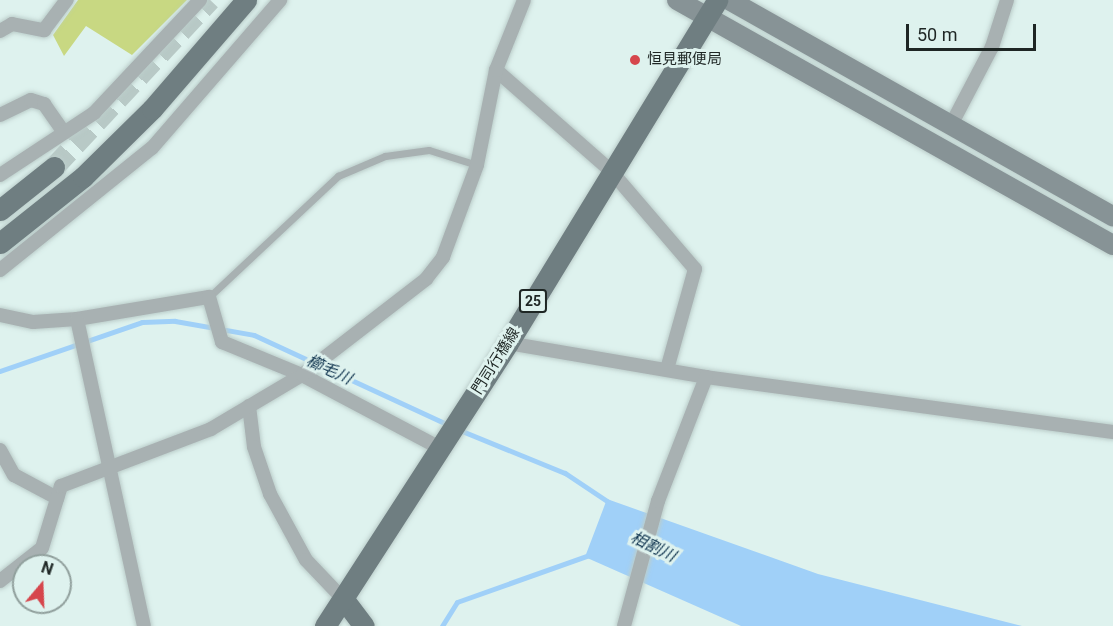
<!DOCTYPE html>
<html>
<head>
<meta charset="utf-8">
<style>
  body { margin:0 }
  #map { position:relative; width:1113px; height:626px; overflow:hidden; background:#def2ee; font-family:Roboto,"Noto Sans JP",sans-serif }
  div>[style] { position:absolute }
  .green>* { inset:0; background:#c8d882 }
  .water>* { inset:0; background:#a0d0f8 }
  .stream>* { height:5px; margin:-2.5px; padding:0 2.5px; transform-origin:2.5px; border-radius:2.5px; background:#a0d0f8 }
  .primary-tunnel>* { height:21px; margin-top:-10.5px; transform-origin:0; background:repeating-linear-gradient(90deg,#b8c9c6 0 21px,transparent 0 31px) }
  .roads { filter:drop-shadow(0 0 2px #bbcdca) drop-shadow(0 0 2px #bbcdca) }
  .lane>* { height:7px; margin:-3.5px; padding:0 3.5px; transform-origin:3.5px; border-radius:3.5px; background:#a8b1b2 }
  .street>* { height:14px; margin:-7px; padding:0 7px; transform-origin:7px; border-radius:7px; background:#a8b1b2 }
  .secondary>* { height:20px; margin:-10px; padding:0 10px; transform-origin:10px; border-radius:10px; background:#879396 }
  .primary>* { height:21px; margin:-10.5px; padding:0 10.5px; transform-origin:10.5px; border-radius:10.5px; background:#6f7e81 }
  .dots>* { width:16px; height:16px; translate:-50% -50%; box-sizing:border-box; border:3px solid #def2ee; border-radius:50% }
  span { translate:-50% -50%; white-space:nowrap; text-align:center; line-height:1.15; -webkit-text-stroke:6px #def2ee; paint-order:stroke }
  .shield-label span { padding:2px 4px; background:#def2ee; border:2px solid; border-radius:4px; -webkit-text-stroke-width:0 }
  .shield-label { font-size:14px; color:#1e2624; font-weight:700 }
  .poi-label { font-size:15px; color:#1e2624 }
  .left { translate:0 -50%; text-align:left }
  .street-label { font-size:15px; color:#1e2624 }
  .water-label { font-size:16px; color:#123650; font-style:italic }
  .north { position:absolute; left:12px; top:554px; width:60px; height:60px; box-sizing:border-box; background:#def2ee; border:2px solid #91a09d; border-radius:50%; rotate:19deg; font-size:16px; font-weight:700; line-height:24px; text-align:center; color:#1e2624 }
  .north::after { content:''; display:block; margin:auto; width:21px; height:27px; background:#d6464c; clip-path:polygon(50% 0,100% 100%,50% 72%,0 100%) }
  .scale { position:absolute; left:906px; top:24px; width:130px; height:27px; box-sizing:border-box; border:3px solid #1e2624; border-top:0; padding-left:8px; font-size:18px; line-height:21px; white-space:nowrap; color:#1e2624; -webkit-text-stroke:4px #def2ee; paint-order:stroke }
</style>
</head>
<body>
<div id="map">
  <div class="green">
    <i style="clip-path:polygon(78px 0,187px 0,132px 55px,86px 26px,64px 56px,53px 35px)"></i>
  </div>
  <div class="water">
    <i style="clip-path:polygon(607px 499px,818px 574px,1022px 626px,741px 626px,585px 557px)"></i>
  </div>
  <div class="stream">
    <i style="left:0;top:371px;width:150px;rotate:-19deg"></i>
    <i style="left:142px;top:322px;width:33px;rotate:-2deg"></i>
    <i style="left:175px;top:321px;width:80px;rotate:10deg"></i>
    <i style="left:254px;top:335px;width:215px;rotate:24.8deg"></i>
    <i style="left:457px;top:429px;width:117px;rotate:22.2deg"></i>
    <i style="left:565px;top:473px;width:54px;rotate:33.7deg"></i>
    <i style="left:442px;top:626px;width:28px;rotate:-58deg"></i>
    <i style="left:457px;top:602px;width:140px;rotate:-19.6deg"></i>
  </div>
  <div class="primary-tunnel">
    <i style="left:54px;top:167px;width:229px;rotate:-47deg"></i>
  </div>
  <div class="roads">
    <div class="lane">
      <i style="left:209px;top:297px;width:177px;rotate:-43.2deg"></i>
      <i style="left:338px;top:176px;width:51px;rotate:-23.1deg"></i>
      <i style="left:385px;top:156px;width:44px;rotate:-7.8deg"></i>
      <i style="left:429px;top:150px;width:50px;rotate:17.4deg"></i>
    </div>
    <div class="street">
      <i style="left:0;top:31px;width:14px;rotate:-30deg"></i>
      <i style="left:12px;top:24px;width:33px;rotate:11deg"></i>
      <i style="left:44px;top:30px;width:38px;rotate:-53deg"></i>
      <i style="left:496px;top:70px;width:153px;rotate:41.3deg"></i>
      <i style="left:611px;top:171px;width:129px;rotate:49.4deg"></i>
      <i style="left:695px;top:269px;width:104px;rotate:105.6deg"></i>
      <i style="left:0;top:115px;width:34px;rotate:-26deg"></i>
      <i style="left:31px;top:100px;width:14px;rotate:17deg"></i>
      <i style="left:44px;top:104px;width:33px;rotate:55deg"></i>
      <i style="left:951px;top:125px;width:88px;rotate:-62.3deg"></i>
      <i style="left:992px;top:47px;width:49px;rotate:-72.3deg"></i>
      <i style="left:0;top:175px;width:113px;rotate:-33.4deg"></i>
      <i style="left:94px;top:113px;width:155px;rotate:-46.8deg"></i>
      <i style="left:0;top:270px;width:195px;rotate:-38.8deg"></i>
      <i style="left:152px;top:148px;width:196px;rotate:-49.1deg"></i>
      <i style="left:0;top:315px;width:34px;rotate:12deg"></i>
      <i style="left:33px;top:322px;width:44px;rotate:-3.9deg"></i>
      <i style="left:77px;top:319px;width:134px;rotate:-9.5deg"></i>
      <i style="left:209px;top:297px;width:47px;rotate:73.9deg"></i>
      <i style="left:222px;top:342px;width:87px;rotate:22.4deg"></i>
      <i style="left:302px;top:375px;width:156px;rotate:27.9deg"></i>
      <i style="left:77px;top:319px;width:314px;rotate:77.7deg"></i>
      <i style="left:508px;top:343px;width:201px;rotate:9.7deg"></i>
      <i style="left:706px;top:377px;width:411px;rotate:7.7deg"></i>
      <i style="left:249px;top:406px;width:41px;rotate:83deg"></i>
      <i style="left:254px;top:447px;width:50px;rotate:71.2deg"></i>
      <i style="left:270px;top:494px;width:75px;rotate:61.4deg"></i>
      <i style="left:306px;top:560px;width:57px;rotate:46.4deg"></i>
      <i style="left:0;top:450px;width:29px;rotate:61deg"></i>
      <i style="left:14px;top:475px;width:49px;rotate:28.1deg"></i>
      <i style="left:0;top:581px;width:53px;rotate:-38.2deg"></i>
      <i style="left:42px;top:548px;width:65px;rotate:-73deg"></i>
      <i style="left:61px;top:486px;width:160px;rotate:-20.8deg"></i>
      <i style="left:211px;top:429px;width:106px;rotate:-30.7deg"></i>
      <i style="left:302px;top:375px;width:157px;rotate:-37.7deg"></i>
      <i style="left:426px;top:279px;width:28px;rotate:-52deg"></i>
      <i style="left:443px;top:257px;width:98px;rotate:-69.7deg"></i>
      <i style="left:477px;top:165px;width:97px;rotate:-78.7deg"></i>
      <i style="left:496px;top:70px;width:75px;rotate:-68.2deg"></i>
      <i style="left:624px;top:626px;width:130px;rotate:-74.8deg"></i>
      <i style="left:658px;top:501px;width:133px;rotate:-68.8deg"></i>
    </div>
    <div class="secondary">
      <i style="left:677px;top:0;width:500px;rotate:29.33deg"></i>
      <i style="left:729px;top:0;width:441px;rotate:29.4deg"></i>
    </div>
    <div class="primary">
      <i style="left:0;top:210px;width:69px;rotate:-38.5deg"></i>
      <i style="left:0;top:243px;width:106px;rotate:-38.5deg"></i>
      <i style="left:83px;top:177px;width:97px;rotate:-44.6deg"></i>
      <i style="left:152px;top:109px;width:144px;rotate:-49.2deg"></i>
      <i style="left:345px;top:601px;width:31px;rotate:53deg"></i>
      <i style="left:325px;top:626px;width:337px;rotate:-57.1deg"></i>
      <i style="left:508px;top:343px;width:402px;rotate:-58.6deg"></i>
    </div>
  </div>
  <div class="dots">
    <i style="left:635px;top:60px;background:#d6464c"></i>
  </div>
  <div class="shield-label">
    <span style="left:533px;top:301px">25</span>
  </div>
  <div class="poi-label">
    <span class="left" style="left:647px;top:60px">恒見郵便局</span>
  </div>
  <div class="street-label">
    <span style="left:496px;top:361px;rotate:-58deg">門司行橋線</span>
  </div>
  <div class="water-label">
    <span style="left:329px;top:370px;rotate:25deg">櫛毛川</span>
    <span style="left:653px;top:547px;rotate:26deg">相割川</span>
  </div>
  <div class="north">N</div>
  <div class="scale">50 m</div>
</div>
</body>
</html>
